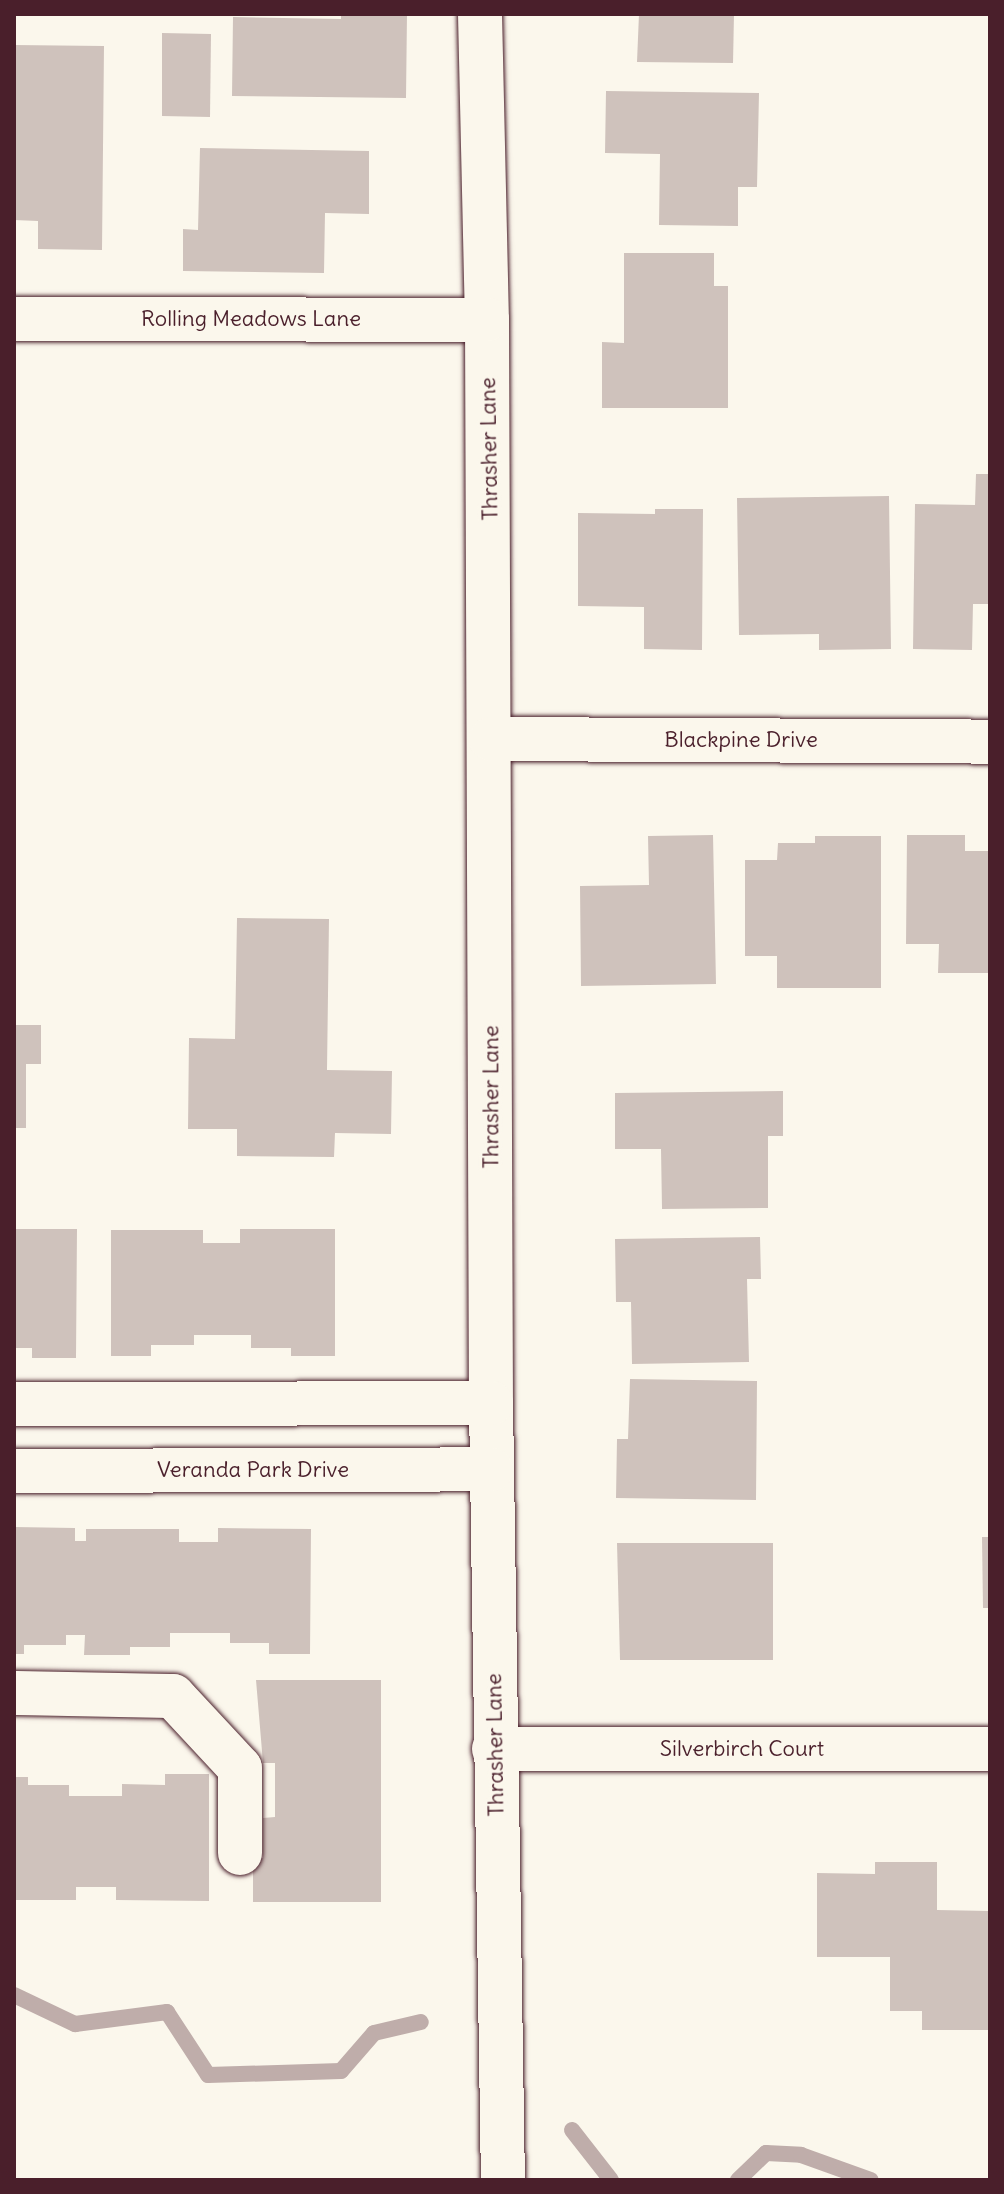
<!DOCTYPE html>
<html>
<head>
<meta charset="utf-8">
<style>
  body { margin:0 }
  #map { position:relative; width:1004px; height:2194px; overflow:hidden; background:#fbf7ec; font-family:Delius,sans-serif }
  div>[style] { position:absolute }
  .stream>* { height:16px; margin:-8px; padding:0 8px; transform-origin:8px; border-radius:8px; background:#bfadaa }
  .building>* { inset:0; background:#cfc2bc }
  .roads { filter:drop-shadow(0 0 2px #4a1f2b) drop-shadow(0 0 2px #4a1f2b) }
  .minor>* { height:44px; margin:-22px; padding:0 22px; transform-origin:22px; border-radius:22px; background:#fbf7ec }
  span { translate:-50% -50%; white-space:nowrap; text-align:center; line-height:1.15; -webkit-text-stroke:7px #fbf7ec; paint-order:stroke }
  .street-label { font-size:22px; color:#4a1f2b }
  .frame { position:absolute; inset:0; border:16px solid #4a1f2b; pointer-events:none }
</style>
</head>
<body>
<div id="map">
  <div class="stream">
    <i style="left:14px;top:1995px;width:68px;rotate:25.4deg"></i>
    <i style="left:75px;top:2024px;width:93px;rotate:-7.4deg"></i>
    <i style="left:167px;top:2012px;width:75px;rotate:56.9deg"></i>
    <i style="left:208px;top:2075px;width:133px;rotate:-1.7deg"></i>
    <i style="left:341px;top:2071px;width:50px;rotate:-49deg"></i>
    <i style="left:374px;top:2033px;width:48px;rotate:-13.2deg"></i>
    <i style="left:572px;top:2130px;width:63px;rotate:52deg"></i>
    <i style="left:738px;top:2180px;width:39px;rotate:-44deg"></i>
    <i style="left:766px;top:2153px;width:35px;rotate:3deg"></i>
    <i style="left:801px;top:2155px;width:74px;rotate:19.7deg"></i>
  </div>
  <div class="building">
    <i style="clip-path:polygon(341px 14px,407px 14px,406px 98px,232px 96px,233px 17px,341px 19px)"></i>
    <i style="clip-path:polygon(639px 14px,734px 14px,733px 63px,637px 62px)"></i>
    <i style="clip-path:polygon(162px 33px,211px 34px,210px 117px,162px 116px)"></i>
    <i style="clip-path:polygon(14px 45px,104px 46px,102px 250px,38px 249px,38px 221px,14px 220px)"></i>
    <i style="clip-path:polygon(606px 91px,759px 93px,757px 187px,738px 187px,738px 226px,659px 225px,660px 154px,605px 153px)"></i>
    <i style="clip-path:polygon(200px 148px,369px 151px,369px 214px,325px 213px,324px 273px,183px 271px,183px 229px,198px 230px)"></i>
    <i style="clip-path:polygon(624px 253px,714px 253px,714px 286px,728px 286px,728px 408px,602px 408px,602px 342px,624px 343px)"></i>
    <i style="clip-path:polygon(976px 474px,990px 474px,990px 604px,973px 604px,972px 650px,913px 649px,915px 504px,975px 505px)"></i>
    <i style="clip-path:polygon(889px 496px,891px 649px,819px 650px,819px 634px,739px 635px,737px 498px)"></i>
    <i style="clip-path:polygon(655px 509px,703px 509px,702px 650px,644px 649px,644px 607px,578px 606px,578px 513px,655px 514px)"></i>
    <i style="clip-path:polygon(713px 835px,716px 984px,581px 986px,580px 886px,649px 885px,648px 836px)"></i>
    <i style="clip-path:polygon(907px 835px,965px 835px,965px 851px,990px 851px,990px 973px,938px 973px,939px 944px,906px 944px)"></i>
    <i style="clip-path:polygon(815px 836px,881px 836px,881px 988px,777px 988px,777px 956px,745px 956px,745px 860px,777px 860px,778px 843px,815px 843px)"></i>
    <i style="clip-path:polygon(237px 918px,329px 919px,327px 1070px,392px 1071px,391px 1134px,335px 1133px,334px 1157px,237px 1156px,237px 1129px,188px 1129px,189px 1038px,235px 1039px)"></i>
    <i style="clip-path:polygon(14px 1025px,41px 1025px,41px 1064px,26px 1064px,26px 1128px,14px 1128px)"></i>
    <i style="clip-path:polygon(783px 1091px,783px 1136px,768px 1136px,768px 1208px,662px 1209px,661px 1149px,615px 1149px,615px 1093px)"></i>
    <i style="clip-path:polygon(14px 1229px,77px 1229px,76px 1358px,32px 1358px,32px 1348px,14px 1348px)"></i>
    <i style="clip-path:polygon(240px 1229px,335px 1229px,335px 1356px,291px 1356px,291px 1348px,251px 1348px,251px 1335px,194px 1335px,194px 1345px,151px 1345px,151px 1356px,111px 1356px,111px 1230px,203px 1230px,203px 1243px,240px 1243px)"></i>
    <i style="clip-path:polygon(760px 1237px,761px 1279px,747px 1279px,749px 1362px,632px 1364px,631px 1302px,616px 1302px,615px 1239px)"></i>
    <i style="clip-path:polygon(630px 1379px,757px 1381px,756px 1500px,616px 1498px,617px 1439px,628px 1439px)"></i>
    <i style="clip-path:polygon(14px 1527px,75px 1528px,75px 1541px,86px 1541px,86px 1529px,179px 1529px,179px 1542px,218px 1542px,218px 1528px,311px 1529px,310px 1654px,269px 1654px,269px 1643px,230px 1643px,230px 1633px,170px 1633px,170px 1647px,130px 1647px,130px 1655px,84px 1655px,85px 1635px,66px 1635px,66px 1645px,24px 1645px,24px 1654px,14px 1654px)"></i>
    <i style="clip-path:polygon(982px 1537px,990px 1537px,990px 1608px,983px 1608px)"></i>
    <i style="clip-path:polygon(617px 1543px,773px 1543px,773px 1660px,620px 1660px)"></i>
    <i style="clip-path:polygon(256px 1680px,381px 1680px,381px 1902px,253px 1902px,253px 1858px,263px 1858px,263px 1818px,275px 1817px,275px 1763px,263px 1763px)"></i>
    <i style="clip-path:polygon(165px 1774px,209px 1774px,209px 1901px,116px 1900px,116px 1887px,76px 1887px,76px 1900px,14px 1900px,14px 1777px,28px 1777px,28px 1785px,69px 1785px,69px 1796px,122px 1796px,122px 1784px,165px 1785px)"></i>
    <i style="clip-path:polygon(875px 1862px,937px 1862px,937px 1910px,990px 1911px,990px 2030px,922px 2030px,922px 2011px,890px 2011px,890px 1957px,817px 1957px,817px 1873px,875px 1874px)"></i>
  </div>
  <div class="roads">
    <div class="minor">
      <i style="left:480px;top:14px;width:306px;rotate:88.7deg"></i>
      <i style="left:487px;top:320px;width:1083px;rotate:89.79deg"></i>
      <i style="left:491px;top:1403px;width:777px;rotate:89.12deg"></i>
      <i style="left:14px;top:319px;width:473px;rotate:0.1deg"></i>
      <i style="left:491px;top:739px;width:499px;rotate:0.3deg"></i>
      <i style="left:14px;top:1404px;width:477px;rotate:-0.1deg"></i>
      <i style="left:14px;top:1471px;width:477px;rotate:-0.2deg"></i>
      <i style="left:14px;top:1693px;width:159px;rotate:1.1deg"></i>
      <i style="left:173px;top:1696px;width:98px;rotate:47.1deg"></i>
      <i style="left:240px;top:1768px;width:85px;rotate:90deg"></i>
      <i style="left:494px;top:1749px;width:496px"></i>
    </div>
  </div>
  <div class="street-label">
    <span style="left:251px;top:319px">Rolling Meadows Lane</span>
    <span style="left:489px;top:449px;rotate:-91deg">Thrasher Lane</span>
    <span style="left:741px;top:740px">Blackpine Drive</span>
    <span style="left:491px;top:1097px;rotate:-90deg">Thrasher Lane</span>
    <span style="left:253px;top:1470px">Veranda Park Drive</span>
    <span style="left:495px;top:1745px;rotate:-91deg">Thrasher Lane</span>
    <span style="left:742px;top:1749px">Silverbirch Court</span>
  </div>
  <div class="frame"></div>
</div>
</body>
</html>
